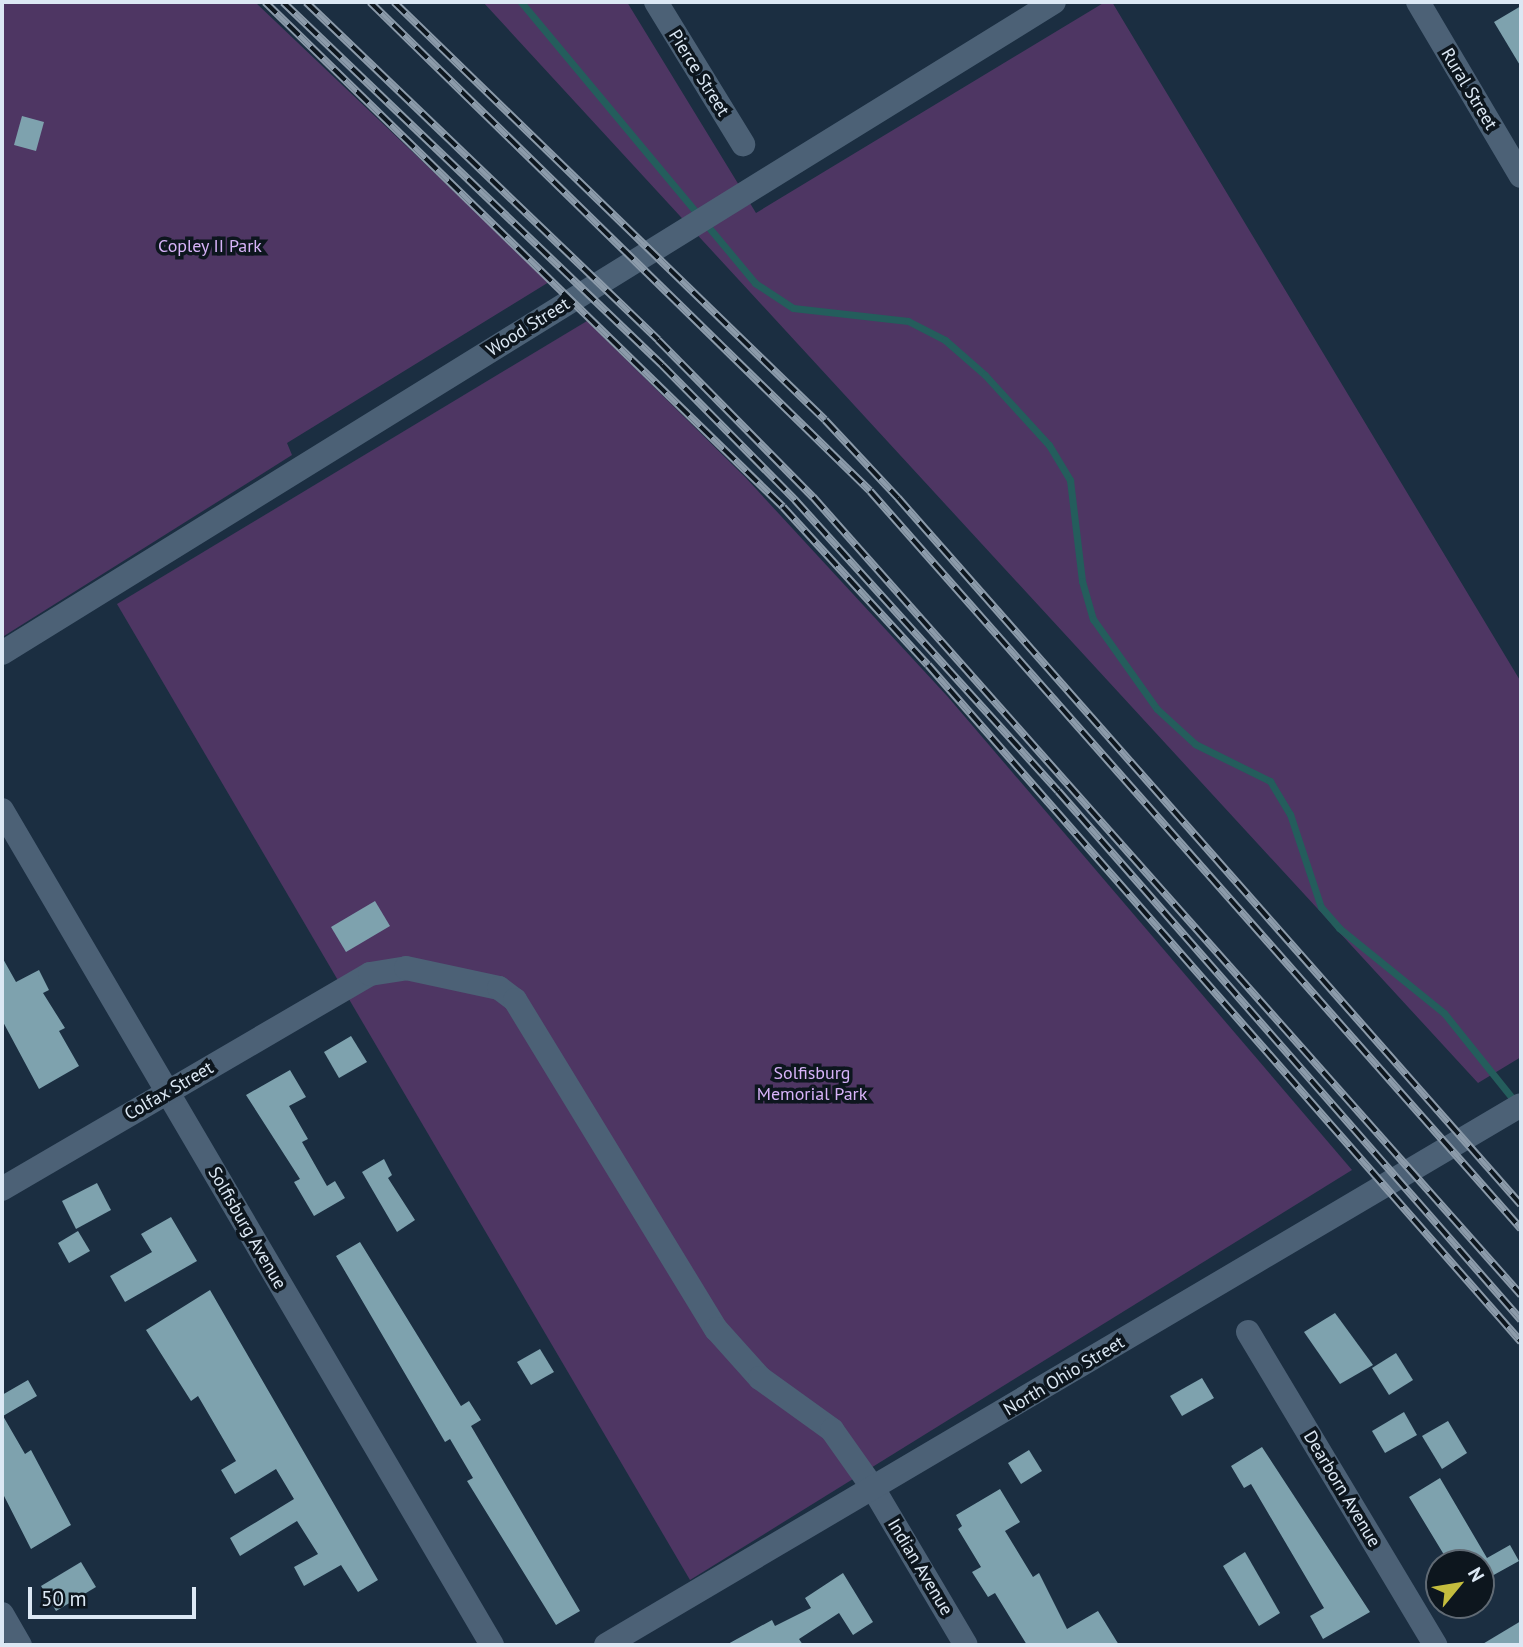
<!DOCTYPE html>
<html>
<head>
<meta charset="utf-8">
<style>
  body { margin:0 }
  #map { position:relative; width:1523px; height:1647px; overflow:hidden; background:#1b2e41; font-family:"PT Sans",sans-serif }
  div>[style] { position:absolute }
  .green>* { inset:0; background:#4e3663 }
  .stream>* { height:7px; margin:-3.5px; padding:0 3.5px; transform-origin:3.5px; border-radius:3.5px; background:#245d5c }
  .building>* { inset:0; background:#7ea2ae }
  .minor>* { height:24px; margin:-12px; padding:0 12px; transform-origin:12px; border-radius:12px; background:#4c6176 }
  .rail>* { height:8px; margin-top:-4px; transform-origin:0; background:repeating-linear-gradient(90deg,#0d161e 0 16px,#8c9baa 0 32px); box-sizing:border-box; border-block:2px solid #8c9baa }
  span { translate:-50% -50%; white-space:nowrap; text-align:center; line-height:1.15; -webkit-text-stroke:7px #0d161e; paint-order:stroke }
  .street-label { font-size:18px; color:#dce8f4 }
  .park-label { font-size:18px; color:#d7b3f9 }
  .frame { position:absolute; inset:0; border:4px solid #dce8f4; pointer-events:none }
  .north { position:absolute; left:1425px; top:1549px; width:70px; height:70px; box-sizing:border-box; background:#0d161e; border:2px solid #606a74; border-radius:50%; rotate:60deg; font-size:19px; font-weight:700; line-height:28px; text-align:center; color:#dce8f4 }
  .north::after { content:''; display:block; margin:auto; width:24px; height:32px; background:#c4bd3e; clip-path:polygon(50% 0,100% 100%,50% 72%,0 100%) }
  .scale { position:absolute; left:28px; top:1587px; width:168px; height:32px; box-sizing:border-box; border:4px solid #dce8f4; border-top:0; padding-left:9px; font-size:21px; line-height:24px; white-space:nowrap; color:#dce8f4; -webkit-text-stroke:5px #0d161e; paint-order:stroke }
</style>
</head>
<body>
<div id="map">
  <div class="green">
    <i style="clip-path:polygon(2px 2px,255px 2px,549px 282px,287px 443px,292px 455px,4px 636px)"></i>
    <i style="clip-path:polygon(483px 2px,627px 2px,756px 213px,1105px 2px,1112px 2px,1521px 682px,1521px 1057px,1478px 1083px)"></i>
    <i style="clip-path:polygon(587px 321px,745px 477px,948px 697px,1352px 1170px,690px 1580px,117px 604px)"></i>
  </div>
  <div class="stream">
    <i style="left:521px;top:2px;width:366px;rotate:50.2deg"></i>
    <i style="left:755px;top:283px;width:45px;rotate:33.3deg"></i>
    <i style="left:793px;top:308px;width:116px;rotate:6.4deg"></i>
    <i style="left:908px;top:321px;width:42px;rotate:27.2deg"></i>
    <i style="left:945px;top:340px;width:53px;rotate:41.2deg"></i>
    <i style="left:985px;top:375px;width:95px;rotate:47.6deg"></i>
    <i style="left:1049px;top:445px;width:41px;rotate:59deg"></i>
    <i style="left:1070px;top:480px;width:102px;rotate:83.2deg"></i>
    <i style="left:1082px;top:581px;width:40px;rotate:74deg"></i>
    <i style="left:1093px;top:619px;width:110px;rotate:54.6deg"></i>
    <i style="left:1157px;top:709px;width:52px;rotate:42.6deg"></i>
    <i style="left:1195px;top:744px;width:84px;rotate:26.3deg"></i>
    <i style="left:1270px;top:781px;width:39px;rotate:59deg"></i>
    <i style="left:1290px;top:814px;width:98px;rotate:71.6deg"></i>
    <i style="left:1321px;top:907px;width:28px;rotate:49deg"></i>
    <i style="left:1339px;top:928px;width:135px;rotate:39deg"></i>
    <i style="left:1444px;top:1013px;width:117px;rotate:51.3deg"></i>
  </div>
  <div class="building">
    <i style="clip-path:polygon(1521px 6px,1521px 67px,1494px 22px)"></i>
    <i style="clip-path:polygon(22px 116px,44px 122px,36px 151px,14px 145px)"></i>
    <i style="clip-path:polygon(375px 901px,390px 926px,346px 952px,331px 927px)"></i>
    <i style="clip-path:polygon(2px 957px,16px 982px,39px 970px,49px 990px,43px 993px,65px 1028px,59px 1031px,79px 1066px,39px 1089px,2px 1020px)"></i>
    <i style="clip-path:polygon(351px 1036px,367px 1062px,339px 1078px,324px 1052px)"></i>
    <i style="clip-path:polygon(290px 1070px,306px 1097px,289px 1106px,308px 1139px,302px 1142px,327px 1186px,335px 1181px,345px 1198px,314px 1216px,294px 1182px,300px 1179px,246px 1095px)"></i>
    <i style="clip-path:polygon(384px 1159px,392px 1175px,388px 1178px,415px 1220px,397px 1232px,362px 1172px)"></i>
    <i style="clip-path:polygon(97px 1183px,111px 1210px,76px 1229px,62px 1201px)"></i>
    <i style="clip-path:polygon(171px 1217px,197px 1261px,125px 1302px,110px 1276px,152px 1252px,141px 1234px)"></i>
    <i style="clip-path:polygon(78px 1231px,90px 1251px,69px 1263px,58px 1243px)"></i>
    <i style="clip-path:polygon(360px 1242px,461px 1406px,469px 1401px,481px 1420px,471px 1426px,580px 1611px,556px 1625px,467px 1481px,473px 1478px,450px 1439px,445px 1442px,336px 1256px)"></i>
    <i style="clip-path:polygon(210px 1290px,378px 1580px,358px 1592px,341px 1565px,304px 1586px,294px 1567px,318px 1554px,297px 1521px,240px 1556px,230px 1538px,294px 1499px,276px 1469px,235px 1494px,221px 1470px,236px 1461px,198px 1396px,191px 1401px,146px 1330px)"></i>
    <i style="clip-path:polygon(1335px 1313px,1373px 1365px,1340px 1384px,1304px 1332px)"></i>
    <i style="clip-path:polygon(540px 1349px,554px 1372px,531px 1385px,517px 1362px)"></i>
    <i style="clip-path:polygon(1396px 1353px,1413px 1380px,1389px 1395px,1372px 1368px)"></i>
    <i style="clip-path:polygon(1202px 1378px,1214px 1398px,1182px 1416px,1170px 1396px)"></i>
    <i style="clip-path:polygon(28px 1380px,37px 1396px,3px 1416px,25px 1454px,31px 1450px,71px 1525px,31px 1549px,2px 1492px,2px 1395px)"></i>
    <i style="clip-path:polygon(1404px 1412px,1417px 1435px,1385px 1453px,1372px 1431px)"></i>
    <i style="clip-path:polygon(1448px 1421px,1467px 1453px,1442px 1469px,1422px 1436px)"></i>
    <i style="clip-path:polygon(1262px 1447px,1370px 1612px,1323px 1639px,1310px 1616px,1324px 1608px,1251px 1484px,1244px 1488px,1231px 1466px)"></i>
    <i style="clip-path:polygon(1029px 1450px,1042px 1471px,1021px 1484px,1008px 1463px)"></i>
    <i style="clip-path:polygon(1440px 1478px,1487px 1558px,1510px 1545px,1519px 1561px,1481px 1582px,1481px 1563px,1449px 1563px,1409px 1497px)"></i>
    <i style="clip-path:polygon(1000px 1489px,1020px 1522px,1005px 1531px,1033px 1577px,1039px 1573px,1067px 1629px,1098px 1611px,1119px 1645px,1027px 1645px,995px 1593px,988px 1597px,972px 1572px,981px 1567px,958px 1529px,962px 1526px,956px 1515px)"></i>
    <i style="clip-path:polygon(1245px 1552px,1280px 1613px,1259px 1626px,1223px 1566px)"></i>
    <i style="clip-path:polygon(81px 1562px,96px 1587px,56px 1611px,41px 1586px)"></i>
    <i style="clip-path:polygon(843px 1573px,873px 1622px,853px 1635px,839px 1613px,799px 1639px,803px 1645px,726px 1645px,772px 1620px,775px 1626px,811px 1608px,805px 1598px)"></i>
    <i style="clip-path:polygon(1521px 1621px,1521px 1645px,1481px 1645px)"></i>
  </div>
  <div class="minor">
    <i style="left:656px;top:2px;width:167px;rotate:58.5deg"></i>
    <i style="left:1418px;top:2px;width:202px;rotate:59.4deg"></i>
    <i style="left:2px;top:653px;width:1237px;rotate:-31.75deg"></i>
    <i style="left:2px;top:810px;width:968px;rotate:59.59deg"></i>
    <i style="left:2px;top:1189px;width:426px;rotate:-30.3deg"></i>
    <i style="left:370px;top:974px;width:36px;rotate:-9deg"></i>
    <i style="left:406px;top:968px;width:95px;rotate:12.1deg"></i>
    <i style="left:499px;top:988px;width:20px;rotate:37deg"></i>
    <i style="left:515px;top:1000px;width:386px;rotate:58.6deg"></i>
    <i style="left:716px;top:1329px;width:66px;rotate:48.1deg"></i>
    <i style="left:760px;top:1378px;width:89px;rotate:35.8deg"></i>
    <i style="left:832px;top:1430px;width:71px;rotate:54.7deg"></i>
    <i style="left:873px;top:1488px;width:182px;rotate:59.4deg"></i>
    <i style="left:1248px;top:1332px;width:365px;rotate:59.1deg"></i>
    <i style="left:2px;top:1614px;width:36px;rotate:60deg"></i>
    <i style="left:606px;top:1645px;width:1062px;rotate:-30.55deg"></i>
  </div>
  <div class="rail">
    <i style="left:265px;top:2px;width:723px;rotate:44.27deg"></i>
    <i style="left:783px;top:507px;width:214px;rotate:47.5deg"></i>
    <i style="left:928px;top:665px;width:900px;rotate:48.78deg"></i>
    <i style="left:283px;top:2px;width:525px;rotate:43.76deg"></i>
    <i style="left:662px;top:365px;width:190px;rotate:45.4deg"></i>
    <i style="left:795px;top:500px;width:392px;rotate:47.9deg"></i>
    <i style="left:1058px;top:791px;width:703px;rotate:48.81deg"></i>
    <i style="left:306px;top:2px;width:488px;rotate:43.8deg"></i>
    <i style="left:658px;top:340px;width:221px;rotate:45.4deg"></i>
    <i style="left:813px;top:497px;width:1067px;rotate:48.42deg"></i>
    <i style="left:370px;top:2px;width:699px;rotate:44.36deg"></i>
    <i style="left:870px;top:491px;width:984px;rotate:48.58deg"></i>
    <i style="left:394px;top:2px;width:600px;rotate:44.12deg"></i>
    <i style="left:825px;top:420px;width:107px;rotate:46.9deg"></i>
    <i style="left:898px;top:498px;width:942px;rotate:48.61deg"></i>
  </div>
  <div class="street-label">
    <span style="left:699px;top:73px;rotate:58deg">Pierce Street</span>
    <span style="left:1469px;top:89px;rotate:59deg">Rural Street</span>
    <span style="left:528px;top:327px;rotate:-32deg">Wood Street</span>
    <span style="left:169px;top:1091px;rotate:-30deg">Colfax Street</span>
    <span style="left:247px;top:1228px;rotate:60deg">Solfisburg Avenue</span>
    <span style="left:1064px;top:1376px;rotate:-31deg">North Ohio Street</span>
    <span style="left:1342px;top:1489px;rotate:59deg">Dearborn Avenue</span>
    <span style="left:920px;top:1567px;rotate:59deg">Indian Avenue</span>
  </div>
  <div class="park-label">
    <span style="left:210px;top:246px">Copley II Park</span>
    <span style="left:812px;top:1084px">Solfisburg<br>Memorial Park</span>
  </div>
  <div class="frame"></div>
  <div class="north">N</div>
  <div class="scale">50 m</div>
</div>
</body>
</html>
